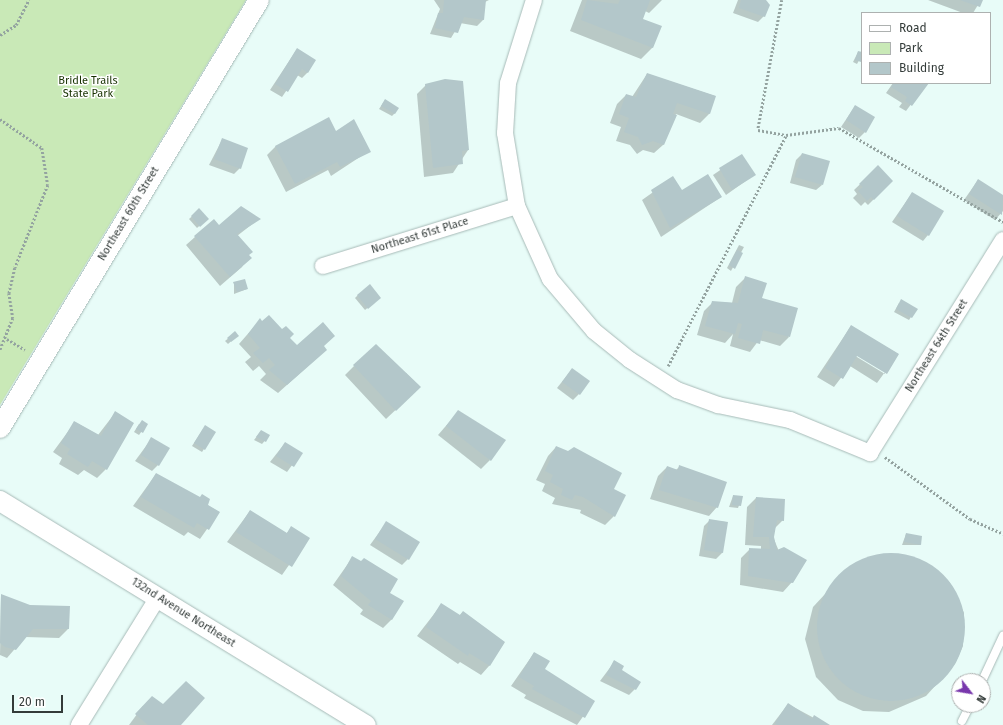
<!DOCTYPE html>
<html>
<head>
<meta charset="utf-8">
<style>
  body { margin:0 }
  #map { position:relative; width:1003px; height:725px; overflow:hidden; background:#e8fcf8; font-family:"Fira Sans",sans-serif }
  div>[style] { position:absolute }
  .green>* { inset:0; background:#c9e9b7 }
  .shadow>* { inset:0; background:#0003 }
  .building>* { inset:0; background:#b3c7ca }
  .round { border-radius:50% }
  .path>* { height:2.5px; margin-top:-1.25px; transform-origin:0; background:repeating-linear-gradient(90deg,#94a3a0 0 2px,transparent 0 4px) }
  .roads { filter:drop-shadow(0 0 1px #a7bab7) drop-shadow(0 0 1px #a7bab7) }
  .service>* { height:8px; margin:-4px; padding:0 4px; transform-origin:4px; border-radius:4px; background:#fff }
  .minor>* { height:16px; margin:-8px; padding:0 8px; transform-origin:8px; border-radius:8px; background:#fff }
  .tertiary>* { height:20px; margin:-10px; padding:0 10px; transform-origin:10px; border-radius:10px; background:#fff }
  span { translate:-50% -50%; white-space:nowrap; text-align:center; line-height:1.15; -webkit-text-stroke:3px #fff; paint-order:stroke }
  .park-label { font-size:11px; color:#173200 }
  .street-label { font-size:11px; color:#333b39 }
  .legend { position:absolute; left:861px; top:12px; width:130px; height:72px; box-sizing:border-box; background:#fff; border:1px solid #adb1b0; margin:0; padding:5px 7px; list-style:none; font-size:12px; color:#333b39 }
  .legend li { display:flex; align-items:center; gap:8px; height:20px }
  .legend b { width:20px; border:1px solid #adb1b0 }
  .north { position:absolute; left:951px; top:673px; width:40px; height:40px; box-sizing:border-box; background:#fff; border:1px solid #adb1b0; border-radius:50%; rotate:121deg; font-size:11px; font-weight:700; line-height:16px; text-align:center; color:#333b39 }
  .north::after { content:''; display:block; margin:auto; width:14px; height:18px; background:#7837ac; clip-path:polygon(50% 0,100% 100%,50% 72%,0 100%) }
  .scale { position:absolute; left:12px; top:695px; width:51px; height:18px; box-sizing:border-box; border:2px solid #333b39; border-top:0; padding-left:5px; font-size:12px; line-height:14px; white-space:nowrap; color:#333b39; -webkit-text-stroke:3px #fff; paint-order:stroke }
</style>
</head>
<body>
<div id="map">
  <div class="green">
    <i style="clip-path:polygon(0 0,246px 0,0 405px)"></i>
  </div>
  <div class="shadow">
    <i style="clip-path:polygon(434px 0,489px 0,485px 2px,483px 20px,477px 26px,460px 23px,451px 38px,430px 34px,440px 9px)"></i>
    <i style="clip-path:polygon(582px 0,662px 0,649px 13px,645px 11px,642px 20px,653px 47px,641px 59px,570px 31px)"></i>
    <i style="clip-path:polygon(738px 0,764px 0,764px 16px,758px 22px,733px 13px)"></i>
    <i style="clip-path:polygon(928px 0,981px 0,973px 13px,963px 13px)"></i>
    <i style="clip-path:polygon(297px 49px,308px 72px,302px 78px,297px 75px,282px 97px,270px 90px)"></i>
    <i style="clip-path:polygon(858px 52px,862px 55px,857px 64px,853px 62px)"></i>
    <i style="clip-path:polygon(647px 74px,715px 96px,709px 114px,700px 123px,676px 114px,663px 145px,654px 153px,643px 150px,637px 154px,630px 145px,616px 141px,621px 127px,610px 123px,617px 104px,626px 95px,632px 97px)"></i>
    <i style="clip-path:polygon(893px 83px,927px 83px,906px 111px,899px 107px,902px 103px,886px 93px)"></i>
    <i style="clip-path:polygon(426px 85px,468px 150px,453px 173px,424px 177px,417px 94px)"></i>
    <i style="clip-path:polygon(385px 100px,395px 113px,392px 116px,379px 109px)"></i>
    <i style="clip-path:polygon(855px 106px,865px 132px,859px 138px,841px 127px)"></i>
    <i style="clip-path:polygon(336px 132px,369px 151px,331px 176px,328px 170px,286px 192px,267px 155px,276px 146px)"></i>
    <i style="clip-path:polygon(222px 140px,240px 168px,234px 174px,209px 165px)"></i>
    <i style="clip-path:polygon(802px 154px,822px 185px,816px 190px,790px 183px,796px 160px)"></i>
    <i style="clip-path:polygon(742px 155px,754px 175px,726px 195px,713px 175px)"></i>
    <i style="clip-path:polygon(878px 167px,892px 181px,868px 205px,865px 202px,861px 206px,853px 198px,857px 194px,854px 190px)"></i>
    <i style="clip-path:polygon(673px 178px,681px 192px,721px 197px,661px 237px,642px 200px)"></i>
    <i style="clip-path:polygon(978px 180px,1003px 196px,1003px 211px,995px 220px,964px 200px)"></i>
    <i style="clip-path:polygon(912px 193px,928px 235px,923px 241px,892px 222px)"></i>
    <i style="clip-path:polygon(199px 210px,207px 219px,197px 228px,189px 219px)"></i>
    <i style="clip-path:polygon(259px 219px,237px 236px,248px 255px,242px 267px,220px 286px,186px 245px,214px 220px,219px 226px)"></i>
    <i style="clip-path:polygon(739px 245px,744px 247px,731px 271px,727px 268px)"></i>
    <i style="clip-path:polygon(745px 278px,789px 337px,780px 346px,759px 340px,750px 352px,730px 346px,733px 334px,725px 343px,697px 335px,704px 311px,713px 302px,732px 303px,736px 287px)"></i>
    <i style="clip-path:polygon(234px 283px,247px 289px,234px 294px)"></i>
    <i style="clip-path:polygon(358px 295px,377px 300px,365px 310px,355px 298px)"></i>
    <i style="clip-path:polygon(899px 303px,911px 317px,909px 320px,894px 312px)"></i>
    <i style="clip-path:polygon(260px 320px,297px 347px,323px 347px,317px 358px,278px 393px,260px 380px,266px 374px,259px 366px,253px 371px,245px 362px,251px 357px,239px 344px)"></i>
    <i style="clip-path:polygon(evenodd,851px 326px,898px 354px,877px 383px,850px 366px,834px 387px,817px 377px,851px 326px,853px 353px,885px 372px,885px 374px,852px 354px,853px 353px)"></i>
    <i style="clip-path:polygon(235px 333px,237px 336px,228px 344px,225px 341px)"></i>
    <i style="clip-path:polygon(354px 366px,404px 375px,406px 373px,420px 387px,386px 419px,345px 375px)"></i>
    <i style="clip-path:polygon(572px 369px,579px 394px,573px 400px,557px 388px)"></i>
    <i style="clip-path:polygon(458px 412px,490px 460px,481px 469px,438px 435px)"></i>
    <i style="clip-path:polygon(115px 413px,106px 469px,97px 478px,84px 470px,78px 475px,59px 464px,62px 458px,53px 452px,75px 422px,98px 435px)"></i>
    <i style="clip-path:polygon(139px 424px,147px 424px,139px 435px,134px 432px)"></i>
    <i style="clip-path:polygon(203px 429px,204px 449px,202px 452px,192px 446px)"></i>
    <i style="clip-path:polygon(261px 431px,269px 436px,262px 444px,254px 440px)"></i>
    <i style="clip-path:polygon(152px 438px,158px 465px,152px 471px,135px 461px)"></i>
    <i style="clip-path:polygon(285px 443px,301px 453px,287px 472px,270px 462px)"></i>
    <i style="clip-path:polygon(556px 447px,613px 489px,614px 516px,605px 525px,580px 513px,581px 510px,552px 504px,555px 498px,542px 491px,545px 484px,536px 480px,548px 456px)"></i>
    <i style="clip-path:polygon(667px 467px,676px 470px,679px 467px,717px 507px,709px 516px,650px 499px,658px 476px)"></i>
    <i style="clip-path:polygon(156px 474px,219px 512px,200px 539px,188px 532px,184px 536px,133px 506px)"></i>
    <i style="clip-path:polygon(733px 496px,742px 497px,738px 508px,729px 507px)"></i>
    <i style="clip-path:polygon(756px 498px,783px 520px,775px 528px,773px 537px,792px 582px,783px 592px,740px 585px,741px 558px,750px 549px,761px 550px,761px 546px,745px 545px,747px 507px)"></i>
    <i style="clip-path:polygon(250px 511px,286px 534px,291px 528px,308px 538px,282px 575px,227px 542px)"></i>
    <i style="clip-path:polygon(710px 520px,726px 522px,722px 553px,716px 559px,699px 556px,704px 526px)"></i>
    <i style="clip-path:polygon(386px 523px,408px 559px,402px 565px,370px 545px)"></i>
    <i style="clip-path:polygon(906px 534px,921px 537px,920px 545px,902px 545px)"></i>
    <i style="clip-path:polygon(876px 555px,913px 557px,936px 569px,950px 583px,964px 613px,963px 646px,955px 664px,926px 696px,889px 712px,863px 711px,838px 700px,816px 677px,805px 639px,813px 607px,852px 565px)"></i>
    <i style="clip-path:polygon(352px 558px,392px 619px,383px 628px,360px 614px,363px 610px,333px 585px)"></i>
    <i style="clip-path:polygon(1px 595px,68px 629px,59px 638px,25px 637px,7px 658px,0 655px)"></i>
    <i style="clip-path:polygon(441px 605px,459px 616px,463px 612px,504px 643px,489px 666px,466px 650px,489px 666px,481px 675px,460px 662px,458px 664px,417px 636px)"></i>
    <i style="clip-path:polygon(534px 653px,544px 670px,594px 701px,577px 725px,524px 698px,526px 695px,511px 686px)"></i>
    <i style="clip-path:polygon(615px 661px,635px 689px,629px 695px,600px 681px)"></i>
    <i style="clip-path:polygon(788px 704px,827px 725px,772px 725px)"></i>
    <i style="clip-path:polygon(143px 706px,180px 725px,129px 725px)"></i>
  </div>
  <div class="building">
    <i style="clip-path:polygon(444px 0,486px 0,484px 20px,464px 17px,458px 33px,435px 28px,438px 13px,443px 13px)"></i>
    <i style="clip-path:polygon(587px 0,618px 4px,620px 0,650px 0,643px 19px,662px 26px,653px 48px,581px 20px)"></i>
    <i style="clip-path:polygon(741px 0,766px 0,770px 5px,765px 17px,739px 8px)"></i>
    <i style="clip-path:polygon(960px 0,983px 0,980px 7px)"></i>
    <i style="clip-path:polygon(297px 48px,316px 60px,308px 73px,302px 69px,288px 92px,275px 84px)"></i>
    <i style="clip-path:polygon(858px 51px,862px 52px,861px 62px,855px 60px)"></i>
    <i style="clip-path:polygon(647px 73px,716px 96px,710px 114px,677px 103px,673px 114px,677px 115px,664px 145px,653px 141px,642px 145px,638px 137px,624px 132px,629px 118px,619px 114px,626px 94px,636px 97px)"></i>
    <i style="clip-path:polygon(445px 79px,463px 81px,469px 150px,462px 151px,463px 164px,433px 168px,425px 84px)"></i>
    <i style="clip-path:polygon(894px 83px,929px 83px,912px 106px,905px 101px,907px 97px,891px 87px)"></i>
    <i style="clip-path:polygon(385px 99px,399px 108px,395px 114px,381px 106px)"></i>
    <i style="clip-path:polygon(855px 105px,875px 117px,866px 133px,846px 120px)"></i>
    <i style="clip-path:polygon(329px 117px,336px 131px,354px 119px,371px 152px,340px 167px,337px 162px,295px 184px,275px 146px)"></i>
    <i style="clip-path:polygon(222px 138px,248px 148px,241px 169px,214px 159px)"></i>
    <i style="clip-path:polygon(802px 153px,830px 161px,823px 185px,795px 177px)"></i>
    <i style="clip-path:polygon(742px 154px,756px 175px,732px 190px,719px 168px)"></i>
    <i style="clip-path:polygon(878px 165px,893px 181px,874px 200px,871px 197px,867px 201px,858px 191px,863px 187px,859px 184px)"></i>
    <i style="clip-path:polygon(708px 174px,722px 197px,670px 228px,651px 190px,673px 176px,682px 190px)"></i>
    <i style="clip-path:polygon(978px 179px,1003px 195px,1002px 215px,969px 194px)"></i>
    <i style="clip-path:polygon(912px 192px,944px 211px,929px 236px,897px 216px)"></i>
    <i style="clip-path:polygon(241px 206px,261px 219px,237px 234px,253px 252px,249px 255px,252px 258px,230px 277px,194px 236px,214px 219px,219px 225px)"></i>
    <i style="clip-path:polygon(199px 208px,209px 219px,200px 227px,191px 216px)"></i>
    <i style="clip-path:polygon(737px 250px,743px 253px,735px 269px,729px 265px)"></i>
    <i style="clip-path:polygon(745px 276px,767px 283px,762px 298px,798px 308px,790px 337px,763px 330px,760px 344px,738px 338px,742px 324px,738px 323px,735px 334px,705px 326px,712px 301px,738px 303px)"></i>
    <i style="clip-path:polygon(245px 279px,248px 289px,237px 292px,233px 282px)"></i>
    <i style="clip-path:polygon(370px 284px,381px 298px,368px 309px,357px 295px)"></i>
    <i style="clip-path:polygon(901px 299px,918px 309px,912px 318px,896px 309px)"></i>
    <i style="clip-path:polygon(269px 315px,282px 329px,286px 326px,294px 334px,290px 338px,297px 345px,323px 322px,335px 336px,324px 346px,327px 350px,287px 385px,269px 370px,275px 365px,269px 358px,263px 363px,253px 353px,260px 348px,248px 334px,260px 318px,262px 321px)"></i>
    <i style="clip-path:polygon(851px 325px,899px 354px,887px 374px,857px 356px,843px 379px,825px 368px)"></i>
    <i style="clip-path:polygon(235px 331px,239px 336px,231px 342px,227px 338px)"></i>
    <i style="clip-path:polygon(376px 344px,421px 387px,396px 411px,353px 365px)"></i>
    <i style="clip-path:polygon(572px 368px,590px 381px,580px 395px,562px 382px)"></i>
    <i style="clip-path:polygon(458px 410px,506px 440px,491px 461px,446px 426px)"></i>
    <i style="clip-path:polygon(115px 411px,134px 423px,107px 470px,92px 461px,88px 467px,67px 454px,70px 449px,61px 443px,74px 421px,101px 436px)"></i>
    <i style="clip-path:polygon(142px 420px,148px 424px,143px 433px,136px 429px)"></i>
    <i style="clip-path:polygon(205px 425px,216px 432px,205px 450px,194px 443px)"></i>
    <i style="clip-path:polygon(261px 430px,270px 435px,266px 442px,256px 437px)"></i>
    <i style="clip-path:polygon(151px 437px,170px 448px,159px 466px,141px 455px)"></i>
    <i style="clip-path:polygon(285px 442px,303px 453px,294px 467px,276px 456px)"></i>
    <i style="clip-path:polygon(556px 446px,568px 451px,574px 447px,622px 473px,614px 489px,626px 495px,615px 517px,583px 497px,575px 495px,572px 500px,561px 495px,563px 489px,550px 482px,553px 475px,545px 471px)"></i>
    <i style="clip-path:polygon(679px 465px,727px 482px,718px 508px,659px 490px,667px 466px,678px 470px)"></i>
    <i style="clip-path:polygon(156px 473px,200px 497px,202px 494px,210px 499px,208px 505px,220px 512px,209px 530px,197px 523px,194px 528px,141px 497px)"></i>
    <i style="clip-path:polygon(733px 495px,743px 496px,741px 506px,732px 505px)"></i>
    <i style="clip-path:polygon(756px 497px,785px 499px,784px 521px,777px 520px,774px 537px,777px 550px,784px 547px,807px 560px,793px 583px,748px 576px,749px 548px,770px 549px,769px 537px,753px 537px)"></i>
    <i style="clip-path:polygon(250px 510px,287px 533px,291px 526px,310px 538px,292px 567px,236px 532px)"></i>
    <i style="clip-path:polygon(709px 519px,728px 522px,723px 553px,704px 550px)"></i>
    <i style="clip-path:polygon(386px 521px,420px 542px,409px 560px,375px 539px)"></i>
    <i style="clip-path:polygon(906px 533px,922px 536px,921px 545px,904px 542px)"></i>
    <i class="round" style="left:817px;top:553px;width:148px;height:148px"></i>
    <i style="clip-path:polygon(352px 556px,361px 561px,364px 558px,398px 579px,390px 593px,404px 601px,392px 620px,368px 605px,371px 601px,341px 576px)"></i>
    <i style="clip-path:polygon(1px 594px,30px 605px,70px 606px,69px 629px,33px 629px,16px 650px,5px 647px,0 643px)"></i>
    <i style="clip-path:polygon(441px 603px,460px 615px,463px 611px,505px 642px,490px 666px,469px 653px,468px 656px,426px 627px)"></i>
    <i style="clip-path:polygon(534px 652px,550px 661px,545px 669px,595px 701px,585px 718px,532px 689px,534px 686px,519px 677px)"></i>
    <i style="clip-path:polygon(614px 660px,624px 666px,622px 670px,641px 682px,636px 690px,606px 675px)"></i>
    <i style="clip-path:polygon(186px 681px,205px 698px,181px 725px,148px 725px,135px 714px,152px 696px,163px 704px)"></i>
    <i style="clip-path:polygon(788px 703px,812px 719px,814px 715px,830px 725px,777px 725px,775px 723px)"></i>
  </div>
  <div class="path">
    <i style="left:782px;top:0;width:132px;rotate:100.5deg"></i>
    <i style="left:758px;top:130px;width:28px;rotate:10deg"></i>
    <i style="left:786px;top:135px;width:53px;rotate:-7.5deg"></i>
    <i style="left:839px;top:128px;width:189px;rotate:29.8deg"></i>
    <i style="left:0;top:35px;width:19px;rotate:-32deg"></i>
    <i style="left:16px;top:25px;width:28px;rotate:-63deg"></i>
    <i style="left:0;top:119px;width:51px;rotate:34.6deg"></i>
    <i style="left:42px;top:148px;width:37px;rotate:81deg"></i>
    <i style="left:48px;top:185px;width:89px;rotate:111.7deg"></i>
    <i style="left:15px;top:268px;width:26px;rotate:103deg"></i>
    <i style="left:9px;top:293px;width:25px;rotate:81deg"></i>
    <i style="left:13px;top:318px;width:35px;rotate:112deg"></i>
    <i style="left:7px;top:339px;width:21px;rotate:31deg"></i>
    <i style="left:668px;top:366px;width:259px;rotate:-62.9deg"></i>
    <i style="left:885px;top:457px;width:105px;rotate:36.1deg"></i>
    <i style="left:970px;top:519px;width:36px;rotate:24deg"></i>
  </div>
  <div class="roads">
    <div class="service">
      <i style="left:982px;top:681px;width:50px;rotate:-65deg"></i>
      <i style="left:962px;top:721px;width:18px;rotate:-63deg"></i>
    </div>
    <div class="minor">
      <i style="left:534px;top:0;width:87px;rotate:107.4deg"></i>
      <i style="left:508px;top:83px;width:50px;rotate:93.4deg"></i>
      <i style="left:505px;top:133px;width:74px;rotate:80.7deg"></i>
      <i style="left:517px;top:206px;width:80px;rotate:65.7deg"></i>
      <i style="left:550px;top:279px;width:68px;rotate:49.8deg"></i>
      <i style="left:594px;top:331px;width:46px;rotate:38.9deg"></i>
      <i style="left:630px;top:360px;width:56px;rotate:32.6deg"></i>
      <i style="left:677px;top:390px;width:44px;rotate:20.1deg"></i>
      <i style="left:718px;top:405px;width:74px;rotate:11.8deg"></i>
      <i style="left:790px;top:420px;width:87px;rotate:22.4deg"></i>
      <i style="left:870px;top:453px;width:251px;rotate:-58deg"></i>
      <i style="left:323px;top:266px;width:203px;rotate:-17.2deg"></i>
      <i style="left:79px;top:725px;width:150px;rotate:-58.3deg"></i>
    </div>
    <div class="tertiary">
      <i style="left:0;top:428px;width:500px;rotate:-58.82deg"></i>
      <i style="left:0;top:501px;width:429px;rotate:31.5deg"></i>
    </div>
  </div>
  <div class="park-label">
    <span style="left:88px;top:88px">Bridle Trails<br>State Park</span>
  </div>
  <div class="street-label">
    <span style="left:129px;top:214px;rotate:-59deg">Northeast 60th Street</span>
    <span style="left:420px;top:236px;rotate:-17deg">Northeast 61st Place</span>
    <span style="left:937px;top:346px;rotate:-58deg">Northeast 64th Street</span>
    <span style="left:183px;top:613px;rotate:32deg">132nd Avenue Northeast</span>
  </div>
  <ul class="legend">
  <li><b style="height:5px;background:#fff"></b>Road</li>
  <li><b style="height:11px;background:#c9e9b7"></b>Park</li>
  <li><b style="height:11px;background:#b3c7ca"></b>Building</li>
  </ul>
  <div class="north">N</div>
  <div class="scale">20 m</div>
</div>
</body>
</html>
